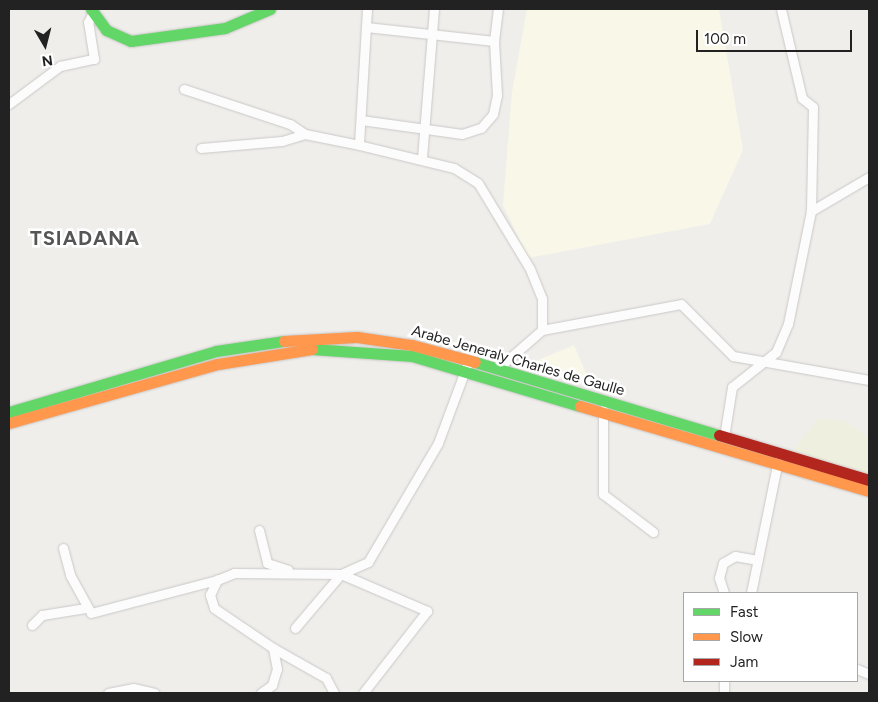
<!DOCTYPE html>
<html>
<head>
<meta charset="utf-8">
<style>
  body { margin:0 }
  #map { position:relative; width:878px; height:702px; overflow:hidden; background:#f0eeeb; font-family:Figtree,sans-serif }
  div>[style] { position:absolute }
  .education>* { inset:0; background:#f8f7e8 }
  .farmland>* { inset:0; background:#efefdf }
  .roads { filter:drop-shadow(0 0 1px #c9c8c7) drop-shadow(0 0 1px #c9c8c7) }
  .street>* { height:9px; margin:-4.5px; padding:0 4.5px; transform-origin:4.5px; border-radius:4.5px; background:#fdfcfc }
  .fast>* { height:11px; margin:-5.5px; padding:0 5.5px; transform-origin:5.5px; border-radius:5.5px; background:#63d668 }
  .slow>* { height:11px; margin:-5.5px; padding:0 5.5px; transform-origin:5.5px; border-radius:5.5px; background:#ff974d }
  .jam>* { height:11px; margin:-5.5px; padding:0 5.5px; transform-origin:5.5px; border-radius:5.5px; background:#b3261e }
  span { translate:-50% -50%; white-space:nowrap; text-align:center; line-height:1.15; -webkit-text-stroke:5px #fff; paint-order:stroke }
  .street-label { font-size:15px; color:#222 }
  .district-label { font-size:20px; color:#555; font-weight:700; letter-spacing:1px }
  .frame { position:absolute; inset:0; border:10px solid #222; pointer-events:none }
  .legend { position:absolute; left:683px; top:592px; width:175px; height:90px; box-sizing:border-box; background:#fff; border:1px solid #a7a7a7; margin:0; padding:6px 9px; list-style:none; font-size:15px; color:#222 }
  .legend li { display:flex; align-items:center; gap:10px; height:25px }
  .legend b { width:25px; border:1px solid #a7a7a7 }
  .north { position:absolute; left:20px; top:20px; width:50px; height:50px; -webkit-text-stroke:4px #fff; paint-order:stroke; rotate:172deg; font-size:14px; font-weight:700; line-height:20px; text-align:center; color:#222 }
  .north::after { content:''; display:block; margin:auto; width:18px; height:22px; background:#222; clip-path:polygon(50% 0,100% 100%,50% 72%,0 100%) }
  .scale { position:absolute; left:696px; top:30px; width:156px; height:22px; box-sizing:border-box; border:2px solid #222; border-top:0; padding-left:6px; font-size:15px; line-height:18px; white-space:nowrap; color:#222; -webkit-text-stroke:4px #fff; paint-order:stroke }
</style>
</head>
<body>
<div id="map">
  <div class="education">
    <i style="clip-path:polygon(527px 9px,719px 9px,743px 150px,710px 224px,528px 258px,503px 205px,512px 92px)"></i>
    <i style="clip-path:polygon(574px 345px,588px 378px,600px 390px,524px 366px)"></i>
  </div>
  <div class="farmland">
    <i style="clip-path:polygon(817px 419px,842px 420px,869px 437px,869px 476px,793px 452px)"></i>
  </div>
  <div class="roads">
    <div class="street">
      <i style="left:367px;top:9px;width:136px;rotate:93.4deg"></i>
      <i style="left:359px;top:145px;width:98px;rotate:13.6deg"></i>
      <i style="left:454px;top:168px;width:28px;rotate:32deg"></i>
      <i style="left:478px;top:183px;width:100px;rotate:58.8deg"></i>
      <i style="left:530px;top:269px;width:32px;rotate:68deg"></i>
      <i style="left:542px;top:299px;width:31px;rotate:90deg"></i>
      <i style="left:366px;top:27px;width:129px;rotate:6.2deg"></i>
      <i style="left:184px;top:89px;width:112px;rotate:18.3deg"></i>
      <i style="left:290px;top:124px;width:18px;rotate:34deg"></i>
      <i style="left:9px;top:104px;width:64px;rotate:-36.7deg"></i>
      <i style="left:60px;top:66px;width:35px;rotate:-12deg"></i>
      <i style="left:94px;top:59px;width:37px;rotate:-99deg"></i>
      <i style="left:88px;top:22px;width:10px;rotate:-61deg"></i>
      <i style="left:361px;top:120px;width:102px;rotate:7.9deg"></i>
      <i style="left:462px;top:134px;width:20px;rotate:-18deg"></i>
      <i style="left:481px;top:128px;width:18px;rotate:-49deg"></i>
      <i style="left:493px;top:114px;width:19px;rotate:-78deg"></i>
      <i style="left:497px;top:95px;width:54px;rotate:-93.2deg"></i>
      <i style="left:494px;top:41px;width:32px;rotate:-83deg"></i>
      <i style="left:201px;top:148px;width:81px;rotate:-4.9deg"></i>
      <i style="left:282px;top:141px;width:24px;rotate:-17deg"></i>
      <i style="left:305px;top:134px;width:55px;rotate:11.5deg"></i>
      <i style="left:422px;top:158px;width:149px;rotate:-85.4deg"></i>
      <i style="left:811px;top:211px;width:67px;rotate:-30.4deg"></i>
      <i style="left:497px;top:369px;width:60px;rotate:-40.9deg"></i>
      <i style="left:542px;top:330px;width:141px;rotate:-10.6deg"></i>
      <i style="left:681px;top:304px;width:74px;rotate:45deg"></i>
      <i style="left:733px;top:356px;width:138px;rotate:10deg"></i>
      <i style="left:603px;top:410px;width:84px;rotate:90deg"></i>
      <i style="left:603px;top:494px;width:63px;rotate:37.2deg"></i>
      <i style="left:724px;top:437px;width:51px;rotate:-80.9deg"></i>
      <i style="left:732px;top:387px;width:56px;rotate:-38.5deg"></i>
      <i style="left:776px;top:352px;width:30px;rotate:-67deg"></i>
      <i style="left:788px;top:324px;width:115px;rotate:-78.5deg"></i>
      <i style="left:811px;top:211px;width:104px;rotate:-88.9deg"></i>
      <i style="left:813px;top:107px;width:14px;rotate:-141deg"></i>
      <i style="left:802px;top:98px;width:91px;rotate:-103.3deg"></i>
      <i style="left:259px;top:530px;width:34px;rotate:76deg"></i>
      <i style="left:267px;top:563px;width:22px;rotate:18deg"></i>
      <i style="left:63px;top:548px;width:28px;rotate:75deg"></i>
      <i style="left:70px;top:575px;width:43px;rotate:61.1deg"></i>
      <i style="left:91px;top:613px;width:130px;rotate:-14.7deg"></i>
      <i style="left:724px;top:593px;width:16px;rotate:-108deg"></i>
      <i style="left:719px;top:578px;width:16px;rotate:-75deg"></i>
      <i style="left:723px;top:563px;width:14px;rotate:-30deg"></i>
      <i style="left:735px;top:556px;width:23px;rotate:10deg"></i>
      <i style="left:751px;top:593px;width:136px;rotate:-78.5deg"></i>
      <i style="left:32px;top:625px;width:14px;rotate:-45deg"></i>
      <i style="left:42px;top:615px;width:44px;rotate:-9.2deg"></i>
      <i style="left:295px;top:628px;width:71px;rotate:-49.6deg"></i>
      <i style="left:341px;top:574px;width:94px;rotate:23.3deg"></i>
      <i style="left:427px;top:611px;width:104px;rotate:128deg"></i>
      <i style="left:273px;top:648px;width:61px;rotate:29.5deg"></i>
      <i style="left:326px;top:678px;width:17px;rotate:62deg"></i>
      <i style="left:857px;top:669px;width:13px;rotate:23deg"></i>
      <i style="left:108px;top:693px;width:25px;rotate:-11deg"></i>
      <i style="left:133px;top:688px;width:22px;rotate:13deg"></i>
      <i style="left:261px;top:693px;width:14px;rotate:-36deg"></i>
      <i style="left:272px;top:685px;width:17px;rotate:-73deg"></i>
      <i style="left:277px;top:669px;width:21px;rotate:-101deg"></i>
      <i style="left:273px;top:648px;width:71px;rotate:-145.9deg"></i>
      <i style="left:214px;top:608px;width:14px;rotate:-107deg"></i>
      <i style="left:210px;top:595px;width:17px;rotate:-65deg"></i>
      <i style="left:217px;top:580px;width:18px;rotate:-22deg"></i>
      <i style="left:234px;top:573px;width:107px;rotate:0.5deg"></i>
      <i style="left:341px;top:574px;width:30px;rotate:-24deg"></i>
      <i style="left:368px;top:562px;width:138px;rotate:-59.5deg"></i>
      <i style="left:438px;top:443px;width:83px;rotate:-69.6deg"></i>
      <i style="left:724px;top:693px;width:12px;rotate:-90deg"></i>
    </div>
    <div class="fast">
      <i style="left:91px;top:9px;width:26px;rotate:54deg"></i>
      <i style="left:106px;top:30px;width:27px;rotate:24deg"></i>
      <i style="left:131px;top:41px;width:95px;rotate:-7.9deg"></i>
      <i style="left:225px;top:28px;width:49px;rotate:-22.9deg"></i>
      <i style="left:312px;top:349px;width:100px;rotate:4deg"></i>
      <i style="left:412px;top:356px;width:175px;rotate:16.6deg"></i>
      <i style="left:475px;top:362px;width:255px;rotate:16.7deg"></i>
      <i style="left:9px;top:412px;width:216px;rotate:-16.4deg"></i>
      <i style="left:216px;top:351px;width:69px;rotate:-8.4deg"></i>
    </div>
    <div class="slow">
      <i style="left:284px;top:341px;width:73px;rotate:-3.1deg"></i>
      <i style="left:357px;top:337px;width:56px;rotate:8.3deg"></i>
      <i style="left:412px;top:345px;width:65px;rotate:15.1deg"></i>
      <i style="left:580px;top:406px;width:301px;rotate:16.4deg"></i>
      <i style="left:9px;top:423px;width:217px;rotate:-15.8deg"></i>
      <i style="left:218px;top:364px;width:95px;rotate:-9.1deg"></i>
    </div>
    <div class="jam">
      <i style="left:719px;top:435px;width:157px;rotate:16.7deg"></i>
    </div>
  </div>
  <div class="street-label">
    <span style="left:518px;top:361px;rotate:16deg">Arabe Jeneraly Charles de Gaulle</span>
  </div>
  <div class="district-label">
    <span style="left:85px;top:238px">TSIADANA</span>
  </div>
  <div class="frame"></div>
  <ul class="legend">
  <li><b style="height:6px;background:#63d668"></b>Fast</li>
  <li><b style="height:6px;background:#ff974d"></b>Slow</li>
  <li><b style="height:6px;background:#b3261e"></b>Jam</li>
  </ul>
  <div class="north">N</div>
  <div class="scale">100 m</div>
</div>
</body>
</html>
